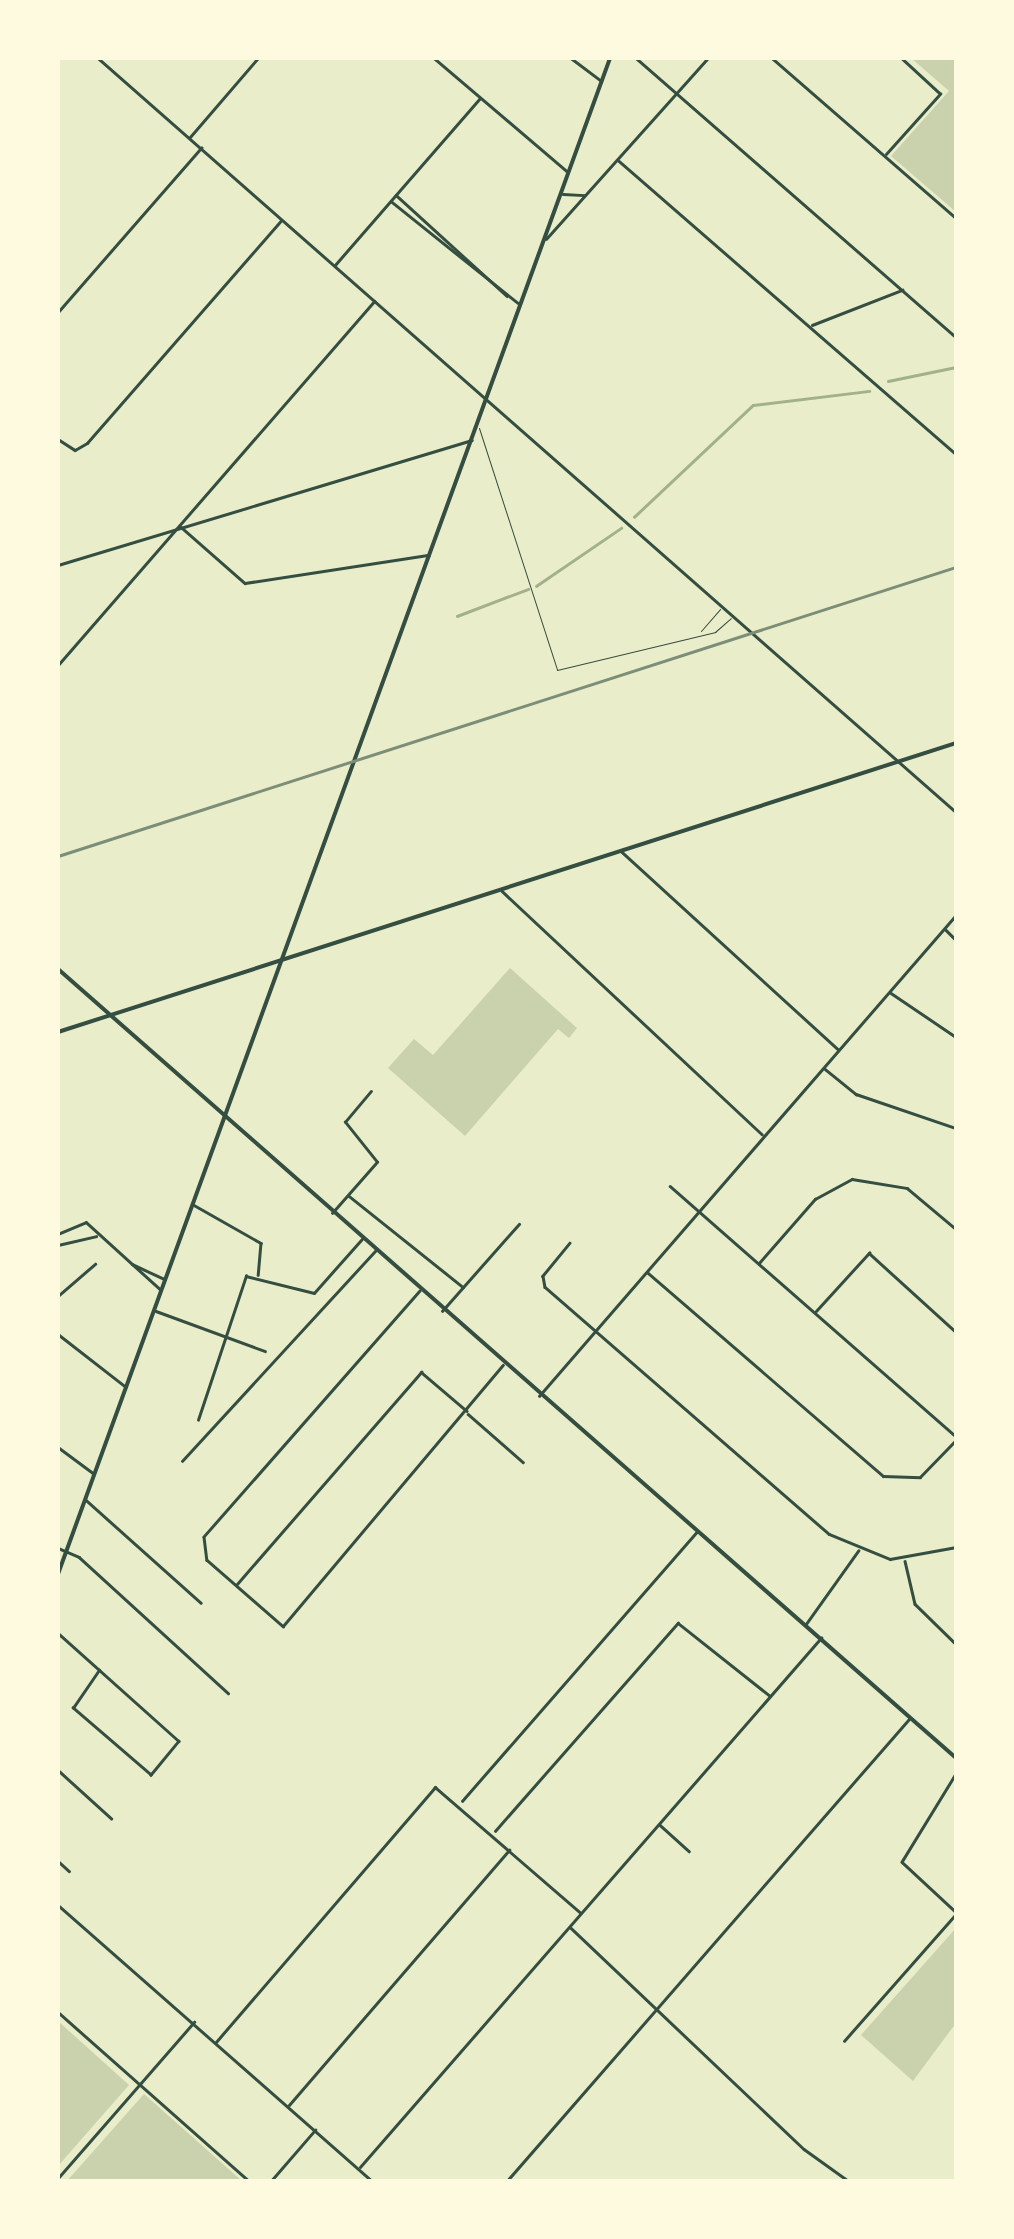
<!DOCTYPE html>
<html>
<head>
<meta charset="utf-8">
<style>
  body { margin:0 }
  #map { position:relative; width:1014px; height:2239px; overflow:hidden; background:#e9edc9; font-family:Cabin,sans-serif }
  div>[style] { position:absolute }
  .green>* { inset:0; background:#cad2ad }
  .stream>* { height:2.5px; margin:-1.25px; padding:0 1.25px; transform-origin:1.25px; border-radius:1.25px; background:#a3b18a }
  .service>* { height:1px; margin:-0.5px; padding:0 0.5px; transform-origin:0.5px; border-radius:0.5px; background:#344e41 }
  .minor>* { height:2.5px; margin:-1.25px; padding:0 1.25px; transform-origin:1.25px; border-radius:1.25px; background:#344e41 }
  .tertiary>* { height:2.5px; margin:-1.25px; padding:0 1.25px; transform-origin:1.25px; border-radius:1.25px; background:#344e41 }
  .secondary>* { height:4px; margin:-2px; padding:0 2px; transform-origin:2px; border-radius:2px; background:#344e41 }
  .primary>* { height:4px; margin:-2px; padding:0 2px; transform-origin:2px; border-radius:2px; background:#344e41 }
  .rail>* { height:2.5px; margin:-1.25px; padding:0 1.25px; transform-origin:1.25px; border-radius:1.25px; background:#7c8e77 }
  span { translate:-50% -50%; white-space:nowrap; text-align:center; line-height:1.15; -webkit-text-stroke:8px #fefae0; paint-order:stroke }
  .frame { position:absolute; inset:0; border:60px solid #fefae0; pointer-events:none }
</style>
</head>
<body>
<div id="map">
  <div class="green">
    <i style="clip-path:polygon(911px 58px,956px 58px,956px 212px,891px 156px,949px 91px)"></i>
    <i style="clip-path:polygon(510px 968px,577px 1028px,569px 1038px,558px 1029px,465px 1136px,388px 1068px,414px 1039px,433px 1055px)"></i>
    <i style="clip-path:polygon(956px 1928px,956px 2023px,913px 2081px,861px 2035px)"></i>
    <i style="clip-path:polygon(58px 2021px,129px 2085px,58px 2166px)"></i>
    <i style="clip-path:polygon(144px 2094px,242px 2181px,67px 2181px)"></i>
  </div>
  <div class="stream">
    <i style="left:888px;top:381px;width:69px;rotate:-11.6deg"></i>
    <i style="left:634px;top:517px;width:163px;rotate:-43.3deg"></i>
    <i style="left:753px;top:405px;width:117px;rotate:-6.9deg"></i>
    <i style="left:536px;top:586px;width:103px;rotate:-34.3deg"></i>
    <i style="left:457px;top:616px;width:76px;rotate:-20.8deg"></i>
  </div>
  <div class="service">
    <i style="left:479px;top:428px;width:254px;rotate:72.1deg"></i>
    <i style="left:557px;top:670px;width:163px;rotate:-13.5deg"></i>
    <i style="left:715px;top:632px;width:21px;rotate:-41deg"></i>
    <i style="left:701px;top:631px;width:29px;rotate:-49deg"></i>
  </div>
  <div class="minor">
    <i style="left:434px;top:58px;width:176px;rotate:40.4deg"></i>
    <i style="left:571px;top:58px;width:38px;rotate:37deg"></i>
    <i style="left:636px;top:58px;width:425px;rotate:41.1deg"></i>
    <i style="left:772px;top:58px;width:244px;rotate:41deg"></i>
    <i style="left:190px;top:137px;width:104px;rotate:-49.3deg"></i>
    <i style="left:886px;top:154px;width:81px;rotate:-48deg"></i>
    <i style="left:940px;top:94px;width:53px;rotate:-137.3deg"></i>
    <i style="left:619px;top:161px;width:447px;rotate:41deg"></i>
    <i style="left:396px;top:195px;width:150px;rotate:42.3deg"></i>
    <i style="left:392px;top:202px;width:161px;rotate:38.7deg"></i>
    <i style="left:335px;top:265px;width:221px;rotate:-49deg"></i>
    <i style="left:58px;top:312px;width:218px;rotate:-48.9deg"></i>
    <i style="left:812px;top:325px;width:97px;rotate:-21.3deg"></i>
    <i style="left:58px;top:439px;width:20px;rotate:33deg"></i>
    <i style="left:75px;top:450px;width:14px;rotate:-30deg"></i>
    <i style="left:87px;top:443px;width:295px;rotate:-48.9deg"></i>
    <i style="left:181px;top:527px;width:85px;rotate:41.2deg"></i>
    <i style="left:245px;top:583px;width:186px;rotate:-8.7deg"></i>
    <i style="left:58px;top:565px;width:432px;rotate:-16.8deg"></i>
    <i style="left:58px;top:665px;width:482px;rotate:-49deg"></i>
    <i style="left:622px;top:852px;width:292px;rotate:42.4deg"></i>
    <i style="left:502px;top:891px;width:356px;rotate:43.1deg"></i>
    <i style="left:946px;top:930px;width:14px;rotate:45deg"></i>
    <i style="left:891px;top:993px;width:78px;rotate:34.1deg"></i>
    <i style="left:825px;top:1069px;width:40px;rotate:39deg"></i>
    <i style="left:856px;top:1094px;width:106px;rotate:18.8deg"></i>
    <i style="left:670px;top:1186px;width:380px;rotate:41.2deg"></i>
    <i style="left:349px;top:1196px;width:146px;rotate:38.6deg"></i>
    <i style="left:194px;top:1205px;width:77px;rotate:29.6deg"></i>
    <i style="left:261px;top:1243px;width:32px;rotate:95deg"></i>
    <i style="left:332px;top:1213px;width:68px;rotate:-48.6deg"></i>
    <i style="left:377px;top:1162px;width:51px;rotate:-128.7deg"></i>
    <i style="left:345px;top:1122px;width:40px;rotate:-50deg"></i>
    <i style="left:58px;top:1234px;width:30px;rotate:-23deg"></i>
    <i style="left:86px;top:1222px;width:100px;rotate:42.2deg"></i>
    <i style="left:570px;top:1243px;width:43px;rotate:129.3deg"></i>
    <i style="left:543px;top:1276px;width:11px;rotate:80deg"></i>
    <i style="left:545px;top:1287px;width:376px;rotate:41deg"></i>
    <i style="left:829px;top:1534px;width:66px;rotate:22.3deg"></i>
    <i style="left:890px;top:1559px;width:67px;rotate:-10.3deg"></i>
    <i style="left:58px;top:1245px;width:39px;rotate:-13deg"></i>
    <i style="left:759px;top:1263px;width:85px;rotate:-48.8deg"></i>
    <i style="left:815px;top:1199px;width:42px;rotate:-28.4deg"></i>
    <i style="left:852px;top:1179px;width:56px;rotate:9.3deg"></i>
    <i style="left:907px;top:1188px;width:64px;rotate:39.9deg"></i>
    <i style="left:132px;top:1264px;width:35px;rotate:25deg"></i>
    <i style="left:647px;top:1272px;width:312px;rotate:40.8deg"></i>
    <i style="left:883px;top:1476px;width:37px;rotate:2deg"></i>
    <i style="left:920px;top:1477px;width:52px;rotate:-45.8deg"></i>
    <i style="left:420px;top:1291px;width:327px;rotate:131.3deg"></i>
    <i style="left:204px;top:1537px;width:23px;rotate:83deg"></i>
    <i style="left:207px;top:1560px;width:101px;rotate:41deg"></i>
    <i style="left:283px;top:1626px;width:341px;rotate:-49.9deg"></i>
    <i style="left:58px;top:1296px;width:49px;rotate:-40.9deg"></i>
    <i style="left:156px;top:1311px;width:116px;rotate:20.2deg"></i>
    <i style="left:442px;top:1311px;width:116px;rotate:-48.5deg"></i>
    <i style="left:816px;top:1311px;width:79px;rotate:-47.6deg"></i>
    <i style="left:869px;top:1253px;width:118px;rotate:42.2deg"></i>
    <i style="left:58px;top:1334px;width:86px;rotate:37.9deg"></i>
    <i style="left:468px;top:1414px;width:73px;rotate:41.1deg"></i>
    <i style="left:198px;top:1420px;width:152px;rotate:-71.6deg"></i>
    <i style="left:246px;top:1276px;width:70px;rotate:14deg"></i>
    <i style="left:314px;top:1293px;width:72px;rotate:-48.4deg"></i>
    <i style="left:58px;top:1447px;width:44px;rotate:36.6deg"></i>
    <i style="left:182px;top:1461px;width:285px;rotate:-47.4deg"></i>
    <i style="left:86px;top:1500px;width:154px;rotate:41.8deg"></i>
    <i style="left:58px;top:1548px;width:23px;rotate:23deg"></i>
    <i style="left:79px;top:1557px;width:202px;rotate:42.4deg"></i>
    <i style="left:905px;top:1561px;width:44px;rotate:76.9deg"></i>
    <i style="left:915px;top:1604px;width:57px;rotate:44.3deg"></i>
    <i style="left:237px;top:1584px;width:281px;rotate:-49deg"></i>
    <i style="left:421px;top:1372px;width:60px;rotate:40.3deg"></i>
    <i style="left:806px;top:1624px;width:90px;rotate:-54.5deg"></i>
    <i style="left:58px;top:1633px;width:162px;rotate:41.8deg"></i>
    <i style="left:179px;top:1741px;width:44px;rotate:129.5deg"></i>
    <i style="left:151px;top:1775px;width:103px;rotate:-139.3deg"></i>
    <i style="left:73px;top:1708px;width:46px;rotate:-55.6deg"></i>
    <i style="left:58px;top:1770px;width:72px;rotate:42.2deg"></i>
    <i style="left:956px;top:1774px;width:103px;rotate:121.5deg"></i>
    <i style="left:902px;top:1862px;width:74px;rotate:42.8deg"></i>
    <i style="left:462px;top:1801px;width:357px;rotate:-48.9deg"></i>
    <i style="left:660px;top:1825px;width:39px;rotate:42deg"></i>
    <i style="left:495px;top:1831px;width:277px;rotate:-48.7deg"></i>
    <i style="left:678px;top:1623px;width:117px;rotate:38.4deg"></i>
    <i style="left:58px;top:1861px;width:15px;rotate:42deg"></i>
    <i style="left:571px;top:1928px;width:321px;rotate:43.5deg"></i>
    <i style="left:804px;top:2149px;width:57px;rotate:35.7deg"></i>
    <i style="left:58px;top:2012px;width:256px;rotate:41.5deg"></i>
    <i style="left:844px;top:2041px;width:169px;rotate:-48.6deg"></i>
    <i style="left:216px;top:2042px;width:336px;rotate:-49.3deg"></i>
    <i style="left:435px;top:1787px;width:191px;rotate:40.8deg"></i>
    <i style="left:289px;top:2105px;width:337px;rotate:-49.2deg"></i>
    <i style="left:360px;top:2167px;width:702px;rotate:-48.93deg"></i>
    <i style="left:58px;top:2178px;width:207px;rotate:-48.9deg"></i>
    <i style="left:270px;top:2182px;width:69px;rotate:-49.1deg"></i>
    <i style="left:506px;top:2182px;width:614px;rotate:-48.96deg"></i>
  </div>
  <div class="tertiary">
    <i style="left:98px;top:58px;width:1142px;rotate:41.31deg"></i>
    <i style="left:563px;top:194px;width:21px;rotate:3deg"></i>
    <i style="left:546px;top:239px;width:243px;rotate:-48.2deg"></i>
    <i style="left:539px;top:1396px;width:637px;rotate:-49.08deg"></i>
    <i style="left:58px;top:1905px;width:419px;rotate:41.3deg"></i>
  </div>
  <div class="secondary">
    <i style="left:58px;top:969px;width:1195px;rotate:41.3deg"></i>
    <i style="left:58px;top:1574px;width:1613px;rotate:-69.99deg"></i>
  </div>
  <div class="primary">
    <i style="left:58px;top:1032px;width:943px;rotate:-17.84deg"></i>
  </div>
  <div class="rail">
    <i style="left:58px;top:856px;width:943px;rotate:-17.84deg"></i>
  </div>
  <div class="frame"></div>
</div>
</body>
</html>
